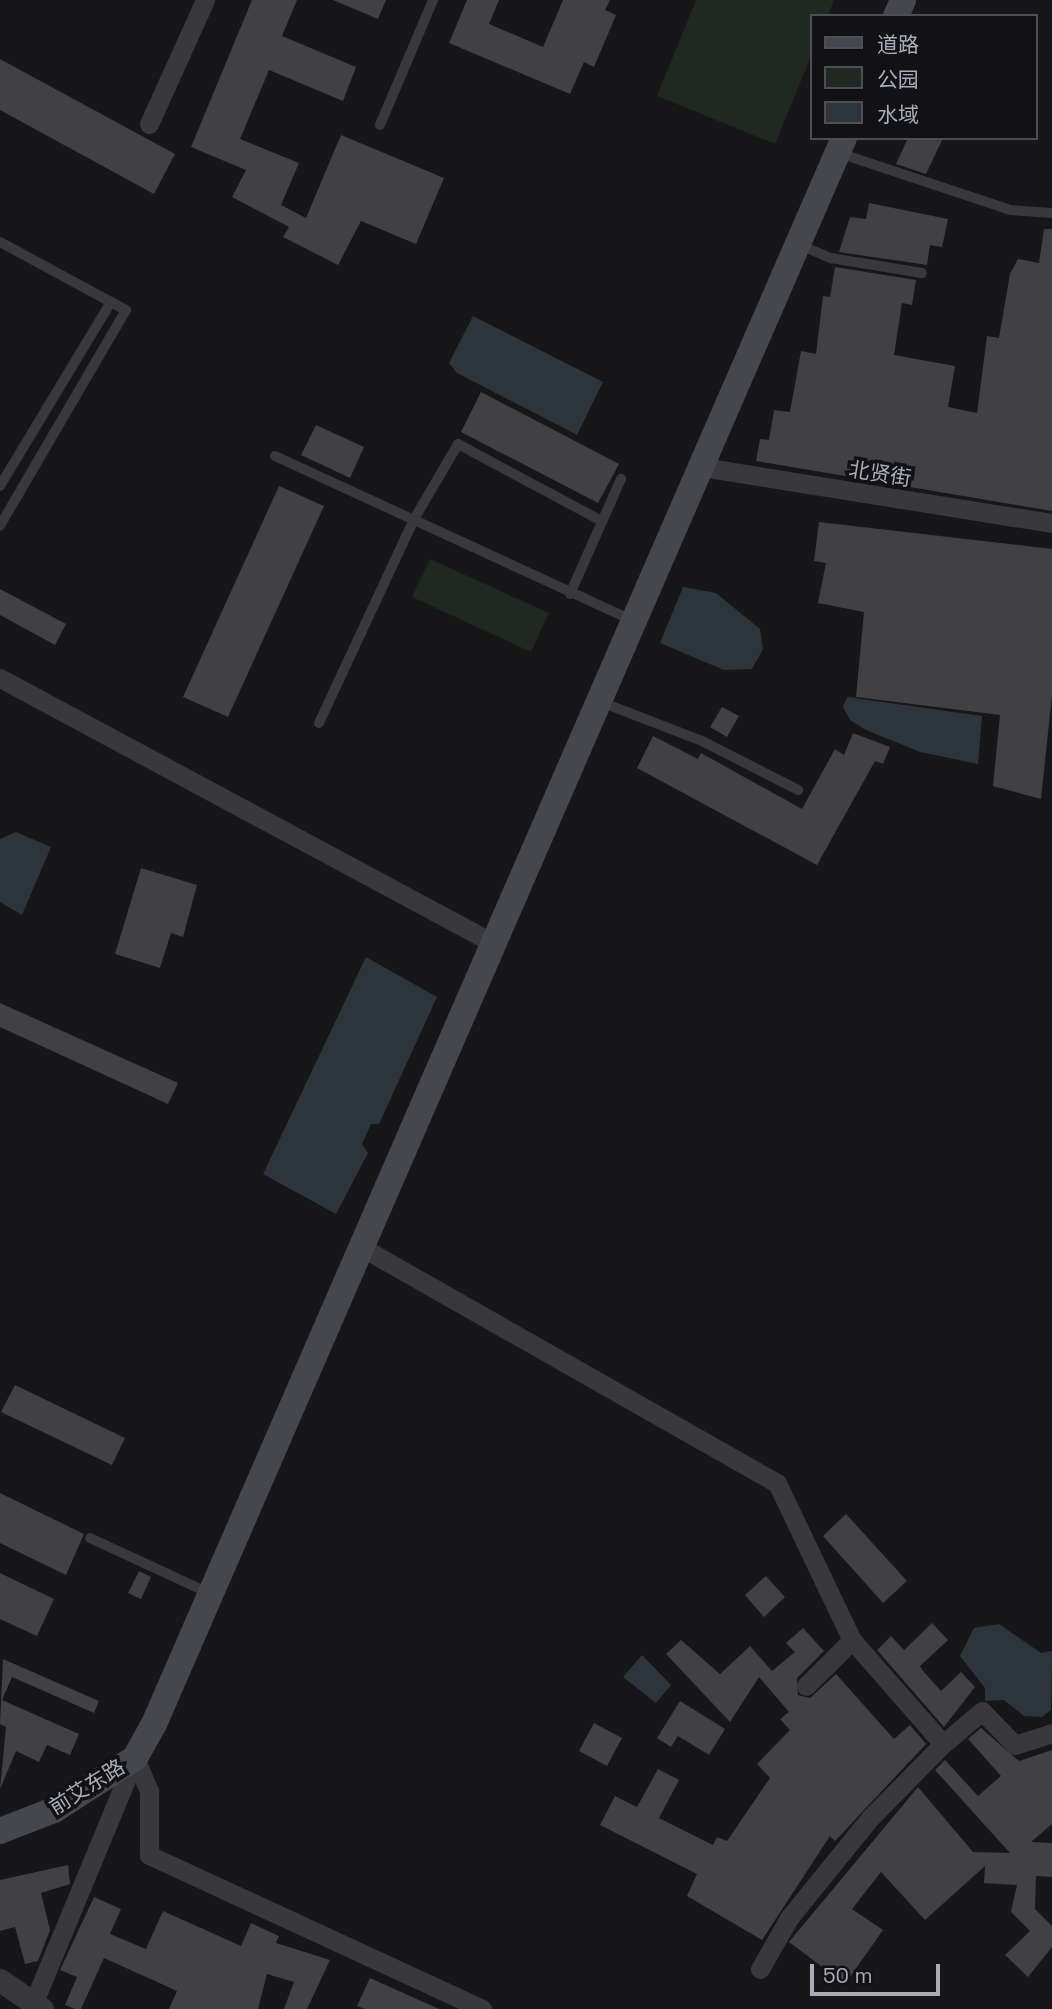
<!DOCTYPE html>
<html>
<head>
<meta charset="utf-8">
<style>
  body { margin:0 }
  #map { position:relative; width:1052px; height:2009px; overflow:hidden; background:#171618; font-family:"Space Grotesk","Noto Sans SC",sans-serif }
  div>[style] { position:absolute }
  .green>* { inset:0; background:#202822 }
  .water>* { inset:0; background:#2d353c }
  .building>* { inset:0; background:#414145 }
  .service>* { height:10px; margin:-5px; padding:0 5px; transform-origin:5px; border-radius:5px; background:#38383d }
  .minor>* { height:19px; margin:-9.5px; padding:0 9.5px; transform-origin:9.5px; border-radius:9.5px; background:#38383d }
  .tertiary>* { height:23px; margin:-11.5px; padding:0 11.5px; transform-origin:11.5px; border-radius:11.5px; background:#38383d }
  .secondary>* { height:26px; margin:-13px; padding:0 13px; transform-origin:13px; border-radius:13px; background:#46474d }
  span { translate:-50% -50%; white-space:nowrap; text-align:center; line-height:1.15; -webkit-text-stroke:7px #121113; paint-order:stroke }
  .street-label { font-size:21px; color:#a9adb8 }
  .legend { position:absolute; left:810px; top:14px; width:228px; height:126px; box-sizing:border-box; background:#121113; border:2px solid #4e4f55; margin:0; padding:9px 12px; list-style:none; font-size:21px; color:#a9adb8 }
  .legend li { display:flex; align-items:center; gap:14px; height:35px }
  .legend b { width:35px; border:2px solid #4e4f55 }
  .scale { position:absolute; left:810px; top:1964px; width:130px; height:32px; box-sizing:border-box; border:4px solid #a9adb8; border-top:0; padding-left:9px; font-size:21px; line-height:24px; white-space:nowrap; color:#a9adb8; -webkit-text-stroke:5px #121113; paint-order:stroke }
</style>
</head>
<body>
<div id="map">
  <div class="green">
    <i style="clip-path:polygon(696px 0,834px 0,828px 16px,812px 16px,812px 54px,775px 144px,657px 96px)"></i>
    <i style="clip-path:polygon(430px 559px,549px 613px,531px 652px,412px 597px)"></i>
  </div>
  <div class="water">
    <i style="clip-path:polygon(473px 316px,603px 382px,577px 435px,457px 373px,449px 363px)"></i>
    <i style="clip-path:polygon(683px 587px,716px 593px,760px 629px,763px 649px,752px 669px,724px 670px,660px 643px)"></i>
    <i style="clip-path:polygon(847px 697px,982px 716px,978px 764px,920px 752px,866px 730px,850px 720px,843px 707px)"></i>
    <i style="clip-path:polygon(16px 832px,51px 847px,22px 915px,0 902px,0 839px)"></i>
    <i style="clip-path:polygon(366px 957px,437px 997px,379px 1124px,371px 1124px,362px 1144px,368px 1153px,336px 1214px,263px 1174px)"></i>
    <i style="clip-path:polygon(999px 1624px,1041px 1653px,1052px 1651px,1051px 1710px,1042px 1717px,1024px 1716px,1004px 1700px,985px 1701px,985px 1688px,960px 1656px,974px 1628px)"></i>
    <i style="clip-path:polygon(642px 1655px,671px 1685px,656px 1703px,623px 1677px)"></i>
  </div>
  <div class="building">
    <i style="clip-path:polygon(252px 0,297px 0,282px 36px,356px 67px,343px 101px,269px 70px,240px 139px,299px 163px,281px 205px,306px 218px,341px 135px,444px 178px,416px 244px,361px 221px,338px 265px,283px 237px,289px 227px,232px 197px,246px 170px,191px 147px)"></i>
    <i style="clip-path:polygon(333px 0,386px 0,378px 19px)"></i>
    <i style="clip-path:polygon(467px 0,499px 0,489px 24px,543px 47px,563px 0,610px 0,605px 10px,616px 15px,594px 67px,584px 62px,570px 94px,449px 43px)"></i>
    <i style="clip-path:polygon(0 59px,175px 154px,154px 194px,0 110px)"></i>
    <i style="clip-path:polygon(908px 138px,943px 138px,926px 174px,896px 164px)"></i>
    <i style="clip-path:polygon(869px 203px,948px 219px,942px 247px,930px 245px,927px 265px,839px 252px,850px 217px,866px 219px)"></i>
    <i style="clip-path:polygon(1044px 229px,1052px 229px,1052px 511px,756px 461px,760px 439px,769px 440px,774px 410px,790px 412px,801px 351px,816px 354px,823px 296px,830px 297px,835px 267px,916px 280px,912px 305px,902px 303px,894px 355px,955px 366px,948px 407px,977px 413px,987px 336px,999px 338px,1010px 274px,1018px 259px,1039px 263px)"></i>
    <i style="clip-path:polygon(481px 392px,619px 464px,598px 503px,461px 432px)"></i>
    <i style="clip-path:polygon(316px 425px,364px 447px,350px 478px,301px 455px)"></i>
    <i style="clip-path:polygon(279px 486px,324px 506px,228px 717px,183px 697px)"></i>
    <i style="clip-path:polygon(819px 522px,1052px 549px,1052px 695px,1041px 799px,993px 786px,1000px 715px,856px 697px,864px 612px,818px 603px,826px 563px,814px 561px)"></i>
    <i style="clip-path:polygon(0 589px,66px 624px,55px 645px,0 615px)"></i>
    <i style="clip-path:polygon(722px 707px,739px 716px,727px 737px,710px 727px)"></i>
    <i style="clip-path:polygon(853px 733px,890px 747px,883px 764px,875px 761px,817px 865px,637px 768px,653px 736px,698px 759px,701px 753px,802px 809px,835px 749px,844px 755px)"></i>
    <i style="clip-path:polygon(141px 868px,197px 885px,183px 937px,171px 933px,160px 968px,115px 954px)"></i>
    <i style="clip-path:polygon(0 1003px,178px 1083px,168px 1104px,0 1027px)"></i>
    <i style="clip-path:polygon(15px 1385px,125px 1438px,112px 1465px,1px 1412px)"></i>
    <i style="clip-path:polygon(0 1493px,84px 1534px,66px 1575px,0 1543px)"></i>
    <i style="clip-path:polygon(846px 1514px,907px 1581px,883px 1603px,823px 1536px)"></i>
    <i style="clip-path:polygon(139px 1571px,151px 1577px,141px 1599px,128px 1593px)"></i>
    <i style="clip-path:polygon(0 1573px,54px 1599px,37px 1636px,0 1619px)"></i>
    <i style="clip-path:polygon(766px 1576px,785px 1597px,764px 1617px,745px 1595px)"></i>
    <i style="clip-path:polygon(932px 1623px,948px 1640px,920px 1666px,923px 1671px,941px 1691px,961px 1672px,975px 1687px,944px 1727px,877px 1650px,891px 1636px,904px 1650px)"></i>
    <i style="clip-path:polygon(803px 1628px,824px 1651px,797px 1678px,798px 1695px,810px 1698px,836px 1674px,894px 1739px,910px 1725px,926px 1744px,835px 1841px,830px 1836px,762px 1940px,687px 1896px,697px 1874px,600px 1825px,615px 1796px,637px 1807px,658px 1769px,679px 1780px,659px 1818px,713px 1845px,717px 1837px,727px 1841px,770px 1778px,757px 1764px,790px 1730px,780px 1719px,789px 1712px,759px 1677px,730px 1722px,666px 1654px,681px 1640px,720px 1674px,750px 1646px,772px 1671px,795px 1652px,786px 1643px)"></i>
    <i style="clip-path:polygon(3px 1659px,99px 1701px,94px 1713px,12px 1677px,2px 1700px,79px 1734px,70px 1755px,47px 1745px,39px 1762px,16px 1751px,0 1789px,6px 1727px,0 1724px)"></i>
    <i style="clip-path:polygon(680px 1701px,725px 1729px,709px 1755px,678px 1736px,671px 1747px,657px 1738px)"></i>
    <i style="clip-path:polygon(594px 1723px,622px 1738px,607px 1766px,579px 1751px)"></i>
    <i style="clip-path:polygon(981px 1728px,1019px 1761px,1052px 1750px,1052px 1824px,1031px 1842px,1052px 1843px,1052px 1877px,1036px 1876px,1035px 1909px,1052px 1926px,1052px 1947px,1028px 1977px,1005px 1955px,1030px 1931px,1011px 1912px,1017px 1885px,984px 1883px,985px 1866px,925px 1920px,881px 1872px,852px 1909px,883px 1930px,845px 1984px,789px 1942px,918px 1787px,973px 1852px,1010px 1853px,935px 1770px,945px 1760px,978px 1796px,1001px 1776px,968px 1739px)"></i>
    <i style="clip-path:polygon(68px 1865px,70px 1884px,41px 1893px,50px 1930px,38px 1961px,25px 1964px,15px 1927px,0 1931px,0 1880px)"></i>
    <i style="clip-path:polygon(94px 1897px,121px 1909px,110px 1934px,146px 1949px,163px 1911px,241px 1946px,251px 1923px,279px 1936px,276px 1943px,330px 1960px,307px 2009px,284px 2009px,294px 1982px,267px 1974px,258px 2009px,169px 2009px,177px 1991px,104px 1958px,81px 2009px,75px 2009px,65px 2005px,77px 1977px,60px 1970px)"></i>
    <i style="clip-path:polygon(370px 1978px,439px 2009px,365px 2009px,357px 2006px)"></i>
  </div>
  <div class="service">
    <i style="left:380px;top:125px;width:136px;rotate:-67deg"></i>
    <i style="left:839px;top:153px;width:180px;rotate:18.4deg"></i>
    <i style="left:1010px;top:210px;width:42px;rotate:4.1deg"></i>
    <i style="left:0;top:242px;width:143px;rotate:28.4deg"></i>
    <i style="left:126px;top:310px;width:250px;rotate:120.3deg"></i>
    <i style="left:800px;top:245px;width:34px;rotate:23deg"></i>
    <i style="left:831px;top:258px;width:92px;rotate:9.4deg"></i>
    <i style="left:275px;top:456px;width:395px;rotate:24.7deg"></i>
    <i style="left:0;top:486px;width:215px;rotate:-58.9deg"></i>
    <i style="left:570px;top:594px;width:126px;rotate:-66.1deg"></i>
    <i style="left:601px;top:702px;width:108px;rotate:21.1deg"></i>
    <i style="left:702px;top:741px;width:108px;rotate:27deg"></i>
    <i style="left:319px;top:723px;width:223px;rotate:-65deg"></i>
    <i style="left:413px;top:521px;width:89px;rotate:-59.7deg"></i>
    <i style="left:458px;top:444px;width:161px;rotate:28.2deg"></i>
    <i style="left:90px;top:1538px;width:131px;rotate:24.8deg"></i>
  </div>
  <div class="minor">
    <i style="left:149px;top:124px;width:136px;rotate:-65.7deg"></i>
    <i style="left:702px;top:467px;width:354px;rotate:9.1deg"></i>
    <i style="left:0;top:678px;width:560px;rotate:28.26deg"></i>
    <i style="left:363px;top:1248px;width:476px;rotate:29.6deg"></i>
    <i style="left:777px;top:1483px;width:174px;rotate:64.5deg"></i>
    <i style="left:852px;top:1640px;width:138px;rotate:48.8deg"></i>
    <i style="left:943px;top:1744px;width:51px;rotate:-40.2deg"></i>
    <i style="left:982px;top:1711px;width:47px;rotate:45.9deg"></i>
    <i style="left:1015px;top:1745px;width:39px;rotate:-18deg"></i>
    <i style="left:806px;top:1686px;width:65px;rotate:-45deg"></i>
    <i style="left:135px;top:1758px;width:36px;rotate:67deg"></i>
    <i style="left:149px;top:1791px;width:64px;rotate:90deg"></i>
    <i style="left:149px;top:1855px;width:367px;rotate:24.8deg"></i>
    <i style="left:760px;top:1969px;width:59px;rotate:-60.4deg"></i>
    <i style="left:789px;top:1918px;width:129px;rotate:-51deg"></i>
    <i style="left:870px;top:1818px;width:104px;rotate:-45.4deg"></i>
    <i style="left:31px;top:2009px;width:272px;rotate:-67.5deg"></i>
  </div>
  <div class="tertiary">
    <i style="left:0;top:1980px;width:51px;rotate:34.6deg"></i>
  </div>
  <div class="secondary">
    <i style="left:896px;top:16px;width:17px;rotate:-66deg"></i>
    <i style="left:0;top:1831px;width:58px;rotate:-21.3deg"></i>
    <i style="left:54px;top:1810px;width:96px;rotate:-32.7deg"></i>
    <i style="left:135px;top:1758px;width:39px;rotate:-61deg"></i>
    <i style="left:154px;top:1724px;width:1730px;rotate:-66.49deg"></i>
  </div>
  <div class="street-label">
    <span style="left:880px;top:474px;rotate:9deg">北贤街</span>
    <span style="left:87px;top:1787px;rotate:-32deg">前艾东路</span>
  </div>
  <ul class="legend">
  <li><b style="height:9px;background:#46474d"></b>道路</li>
  <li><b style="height:19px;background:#202822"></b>公园</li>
  <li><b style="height:19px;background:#2d353c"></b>水域</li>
  </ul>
  <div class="scale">50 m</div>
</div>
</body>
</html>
